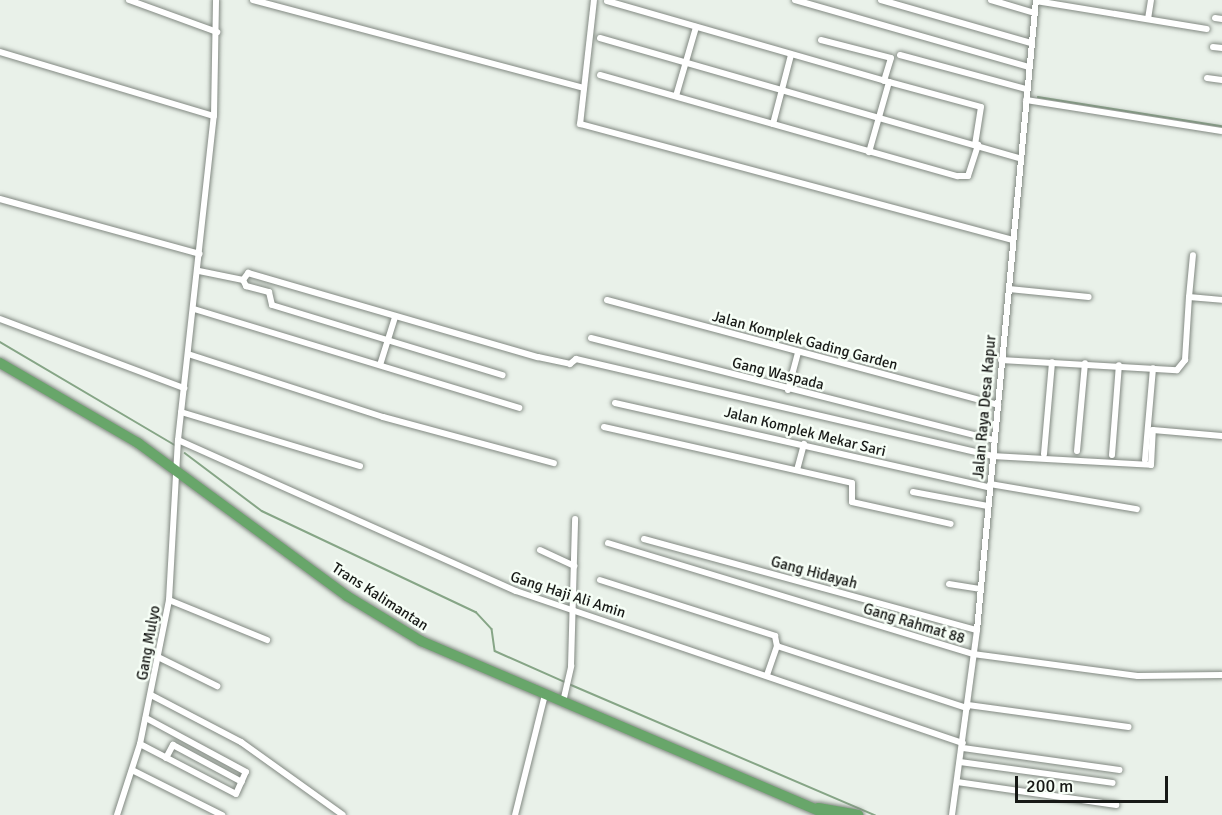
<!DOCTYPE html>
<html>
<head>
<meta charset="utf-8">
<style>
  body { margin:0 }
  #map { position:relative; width:1222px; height:815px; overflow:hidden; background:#e9f1e9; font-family:Signika,sans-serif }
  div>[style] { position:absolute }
  .stream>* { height:1.5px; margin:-0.75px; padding:0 0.75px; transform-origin:0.75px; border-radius:0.75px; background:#86a586 }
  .roads { filter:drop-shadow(0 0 2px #818881) drop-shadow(0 0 2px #818881) }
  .street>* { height:6px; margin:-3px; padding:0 3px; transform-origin:3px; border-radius:3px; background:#fff }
  .highway>* { height:10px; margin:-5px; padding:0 5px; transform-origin:5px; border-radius:5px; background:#68a66a }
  span { translate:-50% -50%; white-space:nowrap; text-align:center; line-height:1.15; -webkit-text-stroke:5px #f6fef6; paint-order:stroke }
  .street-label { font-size:15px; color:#171916 }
  .scale { position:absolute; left:1015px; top:776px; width:153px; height:27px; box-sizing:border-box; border:3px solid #171916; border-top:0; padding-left:8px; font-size:18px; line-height:21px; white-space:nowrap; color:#171916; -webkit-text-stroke:4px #f6fef6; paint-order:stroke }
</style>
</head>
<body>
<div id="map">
  <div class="stream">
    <i style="left:1038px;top:97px;width:186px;rotate:9deg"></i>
    <i style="left:0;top:342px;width:203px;rotate:30.5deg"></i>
    <i style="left:185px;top:453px;width:96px;rotate:37deg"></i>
    <i style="left:262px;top:511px;width:237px;rotate:25.3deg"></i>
    <i style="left:476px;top:612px;width:23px;rotate:47deg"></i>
    <i style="left:492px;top:629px;width:22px;rotate:82deg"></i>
    <i style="left:495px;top:651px;width:77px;rotate:23.9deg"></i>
    <i style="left:569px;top:684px;width:333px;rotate:23.2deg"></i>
  </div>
  <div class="roads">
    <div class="street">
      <i style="left:129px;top:0;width:94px;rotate:20deg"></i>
      <i style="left:253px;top:0;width:342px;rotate:14.9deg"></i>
      <i style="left:594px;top:0;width:125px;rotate:96.4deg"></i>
      <i style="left:580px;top:124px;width:448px;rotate:15deg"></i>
      <i style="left:795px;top:0;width:242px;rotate:16deg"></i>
      <i style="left:881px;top:0;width:156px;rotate:16deg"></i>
      <i style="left:991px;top:0;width:46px;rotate:16.5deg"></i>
      <i style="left:607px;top:1px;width:293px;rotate:16deg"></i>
      <i style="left:889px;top:82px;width:73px;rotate:105.9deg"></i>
      <i style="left:1036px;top:1px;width:173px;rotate:9.3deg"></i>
      <i style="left:1215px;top:18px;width:7px;rotate:8deg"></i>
      <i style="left:1148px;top:19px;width:19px;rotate:-81deg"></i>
      <i style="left:600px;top:38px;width:436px;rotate:16deg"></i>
      <i style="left:821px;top:40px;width:72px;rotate:14.4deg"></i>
      <i style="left:891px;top:58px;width:24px;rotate:107deg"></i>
      <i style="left:1213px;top:47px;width:9px;rotate:6deg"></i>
      <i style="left:0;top:52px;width:223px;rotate:16.7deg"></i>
      <i style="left:900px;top:55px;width:131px;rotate:15.1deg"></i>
      <i style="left:600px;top:75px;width:372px;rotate:15.8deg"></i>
      <i style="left:958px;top:176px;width:10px"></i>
      <i style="left:968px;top:176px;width:33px;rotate:-72deg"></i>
      <i style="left:1207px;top:78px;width:15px;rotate:8deg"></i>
      <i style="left:889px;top:82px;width:95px;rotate:15.2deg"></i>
      <i style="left:981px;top:107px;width:38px;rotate:99deg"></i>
      <i style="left:676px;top:96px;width:72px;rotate:-73.8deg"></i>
      <i style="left:1026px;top:100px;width:198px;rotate:9deg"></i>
      <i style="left:773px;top:124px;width:71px;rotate:-75.4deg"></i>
      <i style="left:0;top:199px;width:207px;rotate:15.4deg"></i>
      <i style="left:199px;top:271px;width:45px;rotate:11.6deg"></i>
      <i style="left:243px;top:280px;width:7px;rotate:63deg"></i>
      <i style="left:246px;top:286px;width:24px;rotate:15deg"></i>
      <i style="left:269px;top:292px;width:13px;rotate:77deg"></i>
      <i style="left:272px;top:305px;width:241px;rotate:16.9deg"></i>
      <i style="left:243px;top:280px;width:9px;rotate:-54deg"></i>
      <i style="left:248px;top:273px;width:302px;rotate:16.2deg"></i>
      <i style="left:538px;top:357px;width:33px;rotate:12deg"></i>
      <i style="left:570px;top:364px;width:8px;rotate:-40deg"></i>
      <i style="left:576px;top:359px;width:427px;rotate:13.1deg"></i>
      <i style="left:992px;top:456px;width:159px;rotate:3.2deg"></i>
      <i style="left:1151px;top:465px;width:35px;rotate:-87deg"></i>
      <i style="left:1153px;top:430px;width:69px;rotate:5deg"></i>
      <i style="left:1009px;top:289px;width:80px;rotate:5.7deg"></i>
      <i style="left:1189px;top:297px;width:42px;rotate:-84.6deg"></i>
      <i style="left:607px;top:300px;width:405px;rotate:15deg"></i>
      <i style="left:194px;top:309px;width:340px;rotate:16.9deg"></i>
      <i style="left:0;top:319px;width:197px;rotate:20.6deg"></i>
      <i style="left:591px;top:338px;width:416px;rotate:14.2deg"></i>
      <i style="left:188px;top:354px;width:205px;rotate:17.9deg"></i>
      <i style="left:383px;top:417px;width:177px;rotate:15.1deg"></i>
      <i style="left:1001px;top:360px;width:176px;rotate:3.3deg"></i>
      <i style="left:1177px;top:370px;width:13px;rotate:-51deg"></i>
      <i style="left:1185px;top:360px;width:63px;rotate:-86.4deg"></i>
      <i style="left:1189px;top:297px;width:33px;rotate:5deg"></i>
      <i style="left:380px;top:365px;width:50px;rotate:-72.6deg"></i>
      <i style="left:788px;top:390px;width:39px;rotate:-75deg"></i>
      <i style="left:615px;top:403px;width:383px;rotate:12.7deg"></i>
      <i style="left:181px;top:412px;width:187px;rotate:16.8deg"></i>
      <i style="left:604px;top:427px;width:254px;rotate:12.7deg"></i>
      <i style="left:852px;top:483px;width:19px;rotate:90deg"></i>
      <i style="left:852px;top:502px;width:101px;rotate:12.5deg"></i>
      <i style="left:178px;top:440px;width:370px;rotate:24.1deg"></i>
      <i style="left:516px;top:591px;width:472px;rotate:18.8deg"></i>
      <i style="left:1077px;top:451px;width:88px;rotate:-84.8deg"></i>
      <i style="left:1044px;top:454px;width:92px;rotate:-85deg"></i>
      <i style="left:1112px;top:455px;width:90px;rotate:-85.6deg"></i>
      <i style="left:1145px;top:460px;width:92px;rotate:-85deg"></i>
      <i style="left:797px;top:470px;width:27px;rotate:-75deg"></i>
      <i style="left:990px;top:484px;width:149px;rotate:9.7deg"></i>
      <i style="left:913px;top:492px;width:76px;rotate:10.6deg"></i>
      <i style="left:644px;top:539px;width:345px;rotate:15.3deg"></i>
      <i style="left:608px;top:543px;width:382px;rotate:16.9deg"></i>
      <i style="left:973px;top:654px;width:166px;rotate:7.6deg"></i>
      <i style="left:1138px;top:676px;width:84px;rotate:-0.7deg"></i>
      <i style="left:540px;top:550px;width:38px;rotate:25deg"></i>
      <i style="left:600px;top:580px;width:184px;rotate:17.7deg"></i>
      <i style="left:775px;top:636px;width:10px;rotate:79deg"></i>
      <i style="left:777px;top:646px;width:200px;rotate:18.1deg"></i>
      <i style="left:949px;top:584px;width:31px;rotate:9deg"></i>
      <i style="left:169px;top:600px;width:106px;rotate:22.2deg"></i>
      <i style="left:160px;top:658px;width:64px;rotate:26.2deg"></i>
      <i style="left:767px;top:675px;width:31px;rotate:-71deg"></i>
      <i style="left:151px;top:695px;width:102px;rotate:27.6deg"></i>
      <i style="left:241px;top:742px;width:125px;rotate:35.6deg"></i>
      <i style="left:563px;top:702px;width:37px;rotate:-77deg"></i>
      <i style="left:571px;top:666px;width:147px;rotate:-88.4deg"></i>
      <i style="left:968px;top:705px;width:162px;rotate:7.8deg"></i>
      <i style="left:140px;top:744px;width:108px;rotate:27.5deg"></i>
      <i style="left:236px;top:794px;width:24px;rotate:-66deg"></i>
      <i style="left:246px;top:772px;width:114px;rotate:-151.6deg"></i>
      <i style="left:963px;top:748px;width:158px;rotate:8deg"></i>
      <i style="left:166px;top:758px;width:15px;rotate:-62deg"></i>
      <i style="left:173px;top:745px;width:78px;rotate:28.2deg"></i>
      <i style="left:960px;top:762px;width:154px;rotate:7.8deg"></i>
      <i style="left:132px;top:770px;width:101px;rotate:26.6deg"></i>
      <i style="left:957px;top:782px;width:161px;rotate:8.2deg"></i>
      <i style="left:117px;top:815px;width:75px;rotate:-72.1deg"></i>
      <i style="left:140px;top:744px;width:147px;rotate:-78.6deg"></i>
      <i style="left:169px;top:600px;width:160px;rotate:-86.8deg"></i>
      <i style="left:178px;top:440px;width:326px;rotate:-83.7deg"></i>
      <i style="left:214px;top:116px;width:116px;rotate:-89deg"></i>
      <i style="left:515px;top:815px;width:124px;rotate:-76deg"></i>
      <i style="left:952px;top:815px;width:187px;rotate:-82.3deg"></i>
      <i style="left:977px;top:630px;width:633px;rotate:-84.65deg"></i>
    </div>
    <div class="highway">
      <i style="left:0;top:363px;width:160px;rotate:30.1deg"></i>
      <i style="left:138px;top:443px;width:259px;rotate:36.2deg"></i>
      <i style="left:347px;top:596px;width:87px;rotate:31.3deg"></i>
      <i style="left:421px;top:641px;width:443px;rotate:23.1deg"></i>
      <i style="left:818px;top:808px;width:41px;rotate:9.9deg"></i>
    </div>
  </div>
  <div class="street-label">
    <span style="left:805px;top:341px;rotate:15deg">Jalan Komplek Gading Garden</span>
    <span style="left:778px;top:374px;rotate:14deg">Gang Waspada</span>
    <span style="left:985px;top:407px;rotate:-85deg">Jalan Raya Desa Kapur</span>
    <span style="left:805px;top:432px;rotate:14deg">Jalan Komplek Mekar Sari</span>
    <span style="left:814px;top:573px;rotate:15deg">Gang Hidayah</span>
    <span style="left:568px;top:595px;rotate:18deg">Gang Haji Ali Amin</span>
    <span style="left:380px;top:597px;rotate:33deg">Trans Kalimantan</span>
    <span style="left:914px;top:624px;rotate:17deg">Gang Rahmat 88</span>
    <span style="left:149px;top:643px;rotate:-80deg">Gang Mulyo</span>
  </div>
  <div class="scale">200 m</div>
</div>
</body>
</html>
